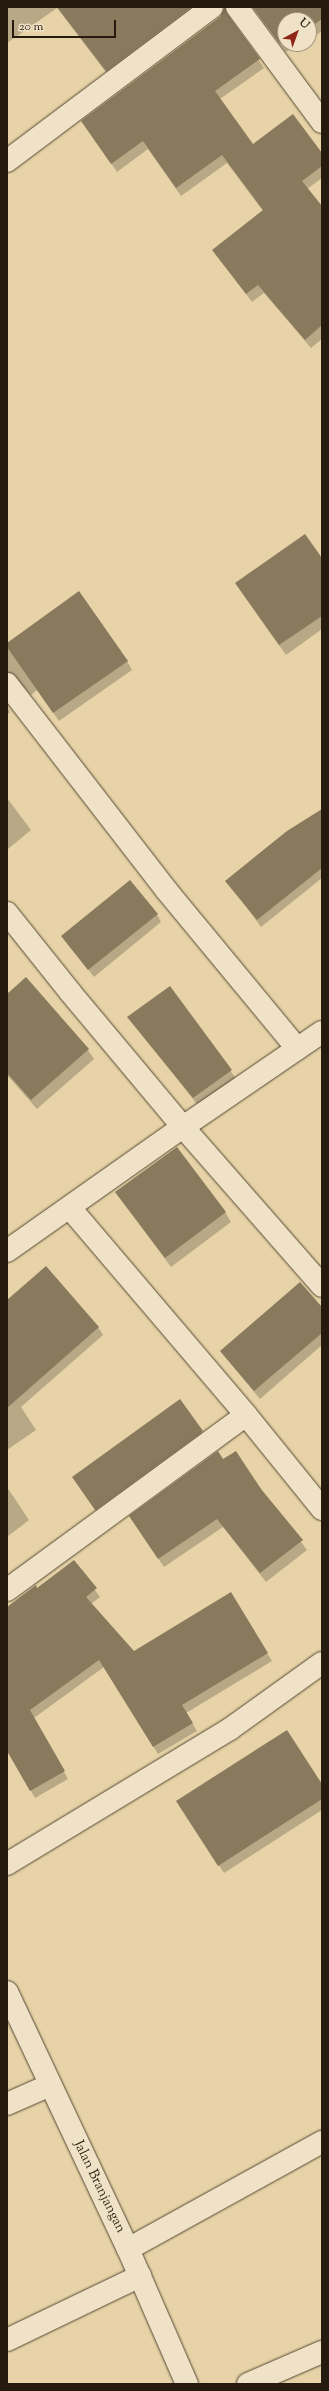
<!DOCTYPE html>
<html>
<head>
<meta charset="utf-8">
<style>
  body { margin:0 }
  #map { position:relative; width:329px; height:2391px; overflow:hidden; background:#e7d3a7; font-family:"Sorts Mill Goudy",serif }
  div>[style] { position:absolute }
  .shadow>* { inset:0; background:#0003 }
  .building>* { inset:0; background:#897a5e }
  .roads { filter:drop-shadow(0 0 1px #554834) drop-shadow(0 0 1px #554834) }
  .minor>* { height:22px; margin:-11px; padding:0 11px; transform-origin:11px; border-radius:11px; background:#efe2c6 }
  .tertiary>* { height:22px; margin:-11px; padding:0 11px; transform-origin:11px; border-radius:11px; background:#efe2c6 }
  span { translate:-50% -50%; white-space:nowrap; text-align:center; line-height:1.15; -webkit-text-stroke:4px #efe2c6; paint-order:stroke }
  .street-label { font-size:14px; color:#241a0e }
  .frame { position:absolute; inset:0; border:8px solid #241a0e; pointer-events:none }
  .north { position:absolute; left:277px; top:12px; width:40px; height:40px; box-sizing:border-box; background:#efe2c6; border:1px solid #9e927c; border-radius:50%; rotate:41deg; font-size:11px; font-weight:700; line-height:16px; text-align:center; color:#241a0e }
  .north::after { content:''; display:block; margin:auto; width:14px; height:18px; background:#8f2418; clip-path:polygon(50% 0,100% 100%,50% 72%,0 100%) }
  .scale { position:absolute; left:12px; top:20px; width:104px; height:18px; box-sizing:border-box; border:2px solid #241a0e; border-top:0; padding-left:5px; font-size:12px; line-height:14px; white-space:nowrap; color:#241a0e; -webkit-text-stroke:3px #efe2c6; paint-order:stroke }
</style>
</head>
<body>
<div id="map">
  <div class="shadow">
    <i style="clip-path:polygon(7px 7px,207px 7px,111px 79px,57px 8px,7px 43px)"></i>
    <i style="clip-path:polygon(225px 7px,233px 7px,230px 11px,231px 21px,264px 68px,220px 99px,253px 146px,322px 155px,322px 178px,307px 189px,322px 207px,322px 339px,311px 348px,264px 293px,252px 302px,213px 250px,263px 211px,227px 163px,181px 196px,148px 149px,117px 172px,82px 121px,220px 18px)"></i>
    <i style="clip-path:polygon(252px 7px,322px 7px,322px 31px,309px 40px,309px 20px,285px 20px,285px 44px,303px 44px,296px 49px,294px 46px,286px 52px)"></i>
    <i style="clip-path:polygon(322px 560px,322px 629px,286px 655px,242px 593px)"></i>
    <i style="clip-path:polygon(7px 644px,127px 661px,132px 670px,59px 721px,37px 690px,31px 695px,18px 681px,7px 682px)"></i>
    <i style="clip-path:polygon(7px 707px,10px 712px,7px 715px)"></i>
    <i style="clip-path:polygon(7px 798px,31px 830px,8px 849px,7px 847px)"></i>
    <i style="clip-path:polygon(322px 810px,322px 878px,261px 927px,227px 881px)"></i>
    <i style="clip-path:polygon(157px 914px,161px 922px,94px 977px,62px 936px)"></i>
    <i style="clip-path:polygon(26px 978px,88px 1050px,94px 1059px,37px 1109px,7px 1075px,7px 990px,9px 993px)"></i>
    <i style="clip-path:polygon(170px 987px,237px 1080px,200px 1108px,129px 1018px)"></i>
    <i style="clip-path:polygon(116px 1193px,225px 1212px,231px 1222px,171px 1267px)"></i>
    <i style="clip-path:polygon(7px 1301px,98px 1327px,103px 1335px,21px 1407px,36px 1430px,7px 1450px)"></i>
    <i style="clip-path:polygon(322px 1309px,322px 1345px,260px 1399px,221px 1352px)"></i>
    <i style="clip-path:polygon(202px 1432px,207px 1440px,101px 1517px,78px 1485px)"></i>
    <i style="clip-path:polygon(223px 1460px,261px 1489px,307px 1550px,266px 1582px,223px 1527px,164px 1567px,130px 1517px)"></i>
    <i style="clip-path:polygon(7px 1487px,29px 1520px,7px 1537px)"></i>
    <i style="clip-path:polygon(74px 1561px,100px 1597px,91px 1604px,134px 1652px,267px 1653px,272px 1661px,186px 1713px,197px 1731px,158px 1754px,104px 1667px,34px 1718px,68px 1779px,35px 1798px,7px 1749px,7px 1608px,37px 1590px)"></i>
    <i style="clip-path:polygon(322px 1786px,322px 1810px,224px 1873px,182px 1809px)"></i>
  </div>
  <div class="building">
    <i style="clip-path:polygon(57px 7px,191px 7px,106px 71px)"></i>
    <i style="clip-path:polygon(225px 7px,227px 14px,260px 59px,215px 91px,253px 144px,293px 114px,322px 153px,322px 166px,302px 181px,322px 206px,322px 325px,305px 340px,258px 285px,246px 294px,212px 250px,263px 210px,222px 155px,176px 188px,143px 141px,111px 164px,81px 121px,220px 17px)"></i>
    <i style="clip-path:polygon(253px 7px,322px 7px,322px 19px,309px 28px,309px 20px,285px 20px,285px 41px,280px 44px)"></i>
    <i style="clip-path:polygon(305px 534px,322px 558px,322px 616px,279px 645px,235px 583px)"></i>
    <i style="clip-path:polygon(79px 591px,128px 661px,53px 713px,7px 647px,7px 643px)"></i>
    <i style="clip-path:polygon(322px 809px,322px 868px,257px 920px,225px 881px,287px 831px)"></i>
    <i style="clip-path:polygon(130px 880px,158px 914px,88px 970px,61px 936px)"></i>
    <i style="clip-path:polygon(26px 977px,89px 1049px,31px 1100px,7px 1073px,7px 994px)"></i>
    <i style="clip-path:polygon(170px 986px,232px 1070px,193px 1098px,127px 1017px)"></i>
    <i style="clip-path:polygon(177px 1147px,226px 1212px,165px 1258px,115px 1192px)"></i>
    <i style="clip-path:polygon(46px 1266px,99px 1327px,7px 1408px,7px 1300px)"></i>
    <i style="clip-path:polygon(300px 1282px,322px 1307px,322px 1333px,254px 1391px,220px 1351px)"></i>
    <i style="clip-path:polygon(180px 1399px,203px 1431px,95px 1510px,72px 1477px)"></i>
    <i style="clip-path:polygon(218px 1451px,223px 1459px,236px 1451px,261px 1489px,303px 1540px,260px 1573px,217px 1519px,158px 1559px,129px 1516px)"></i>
    <i style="clip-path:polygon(74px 1560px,97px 1588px,86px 1597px,134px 1651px,231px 1592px,268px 1653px,182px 1705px,193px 1723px,153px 1747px,99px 1660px,30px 1710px,65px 1771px,30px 1791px,7px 1751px,7px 1607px,36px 1585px,37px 1588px)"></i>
    <i style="clip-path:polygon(287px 1730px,322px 1784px,322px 1799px,218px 1866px,176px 1801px)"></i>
  </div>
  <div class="roads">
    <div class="minor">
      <i style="left:7px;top:161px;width:256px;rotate:-36.9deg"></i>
      <i style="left:7px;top:684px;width:262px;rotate:52.3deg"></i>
      <i style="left:167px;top:891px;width:204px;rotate:50.4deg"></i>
      <i style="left:183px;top:1127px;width:211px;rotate:48.8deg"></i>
      <i style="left:70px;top:1208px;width:272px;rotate:49.6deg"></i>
      <i style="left:246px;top:1415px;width:121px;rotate:51deg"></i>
      <i style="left:7px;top:1251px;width:215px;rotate:-35.2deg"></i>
      <i style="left:183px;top:1127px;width:168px;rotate:-34.4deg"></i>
      <i style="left:7px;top:1590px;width:296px;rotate:-36.2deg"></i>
      <i style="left:7px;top:1864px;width:261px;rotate:-31.2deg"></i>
      <i style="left:230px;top:1729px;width:113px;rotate:-35.7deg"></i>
      <i style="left:7px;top:2104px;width:47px;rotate:-23.8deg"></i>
      <i style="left:128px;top:2249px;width:222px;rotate:-28.9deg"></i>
      <i style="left:7px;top:2340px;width:148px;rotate:-25.7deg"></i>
      <i style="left:248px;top:2384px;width:81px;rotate:-23.4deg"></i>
    </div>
    <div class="tertiary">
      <i style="left:237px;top:7px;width:143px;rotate:53.5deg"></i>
      <i style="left:7px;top:913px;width:101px;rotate:51.4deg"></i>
      <i style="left:70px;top:992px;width:176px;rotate:50.1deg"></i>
      <i style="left:7px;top:1992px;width:284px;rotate:64.8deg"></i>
      <i style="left:128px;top:2249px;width:147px;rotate:66.4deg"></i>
    </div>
  </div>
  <div class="street-label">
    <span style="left:99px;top:2187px;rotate:64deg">Jalan Branjangan</span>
  </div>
  <div class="frame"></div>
  <div class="north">U</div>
  <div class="scale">20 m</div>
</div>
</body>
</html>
